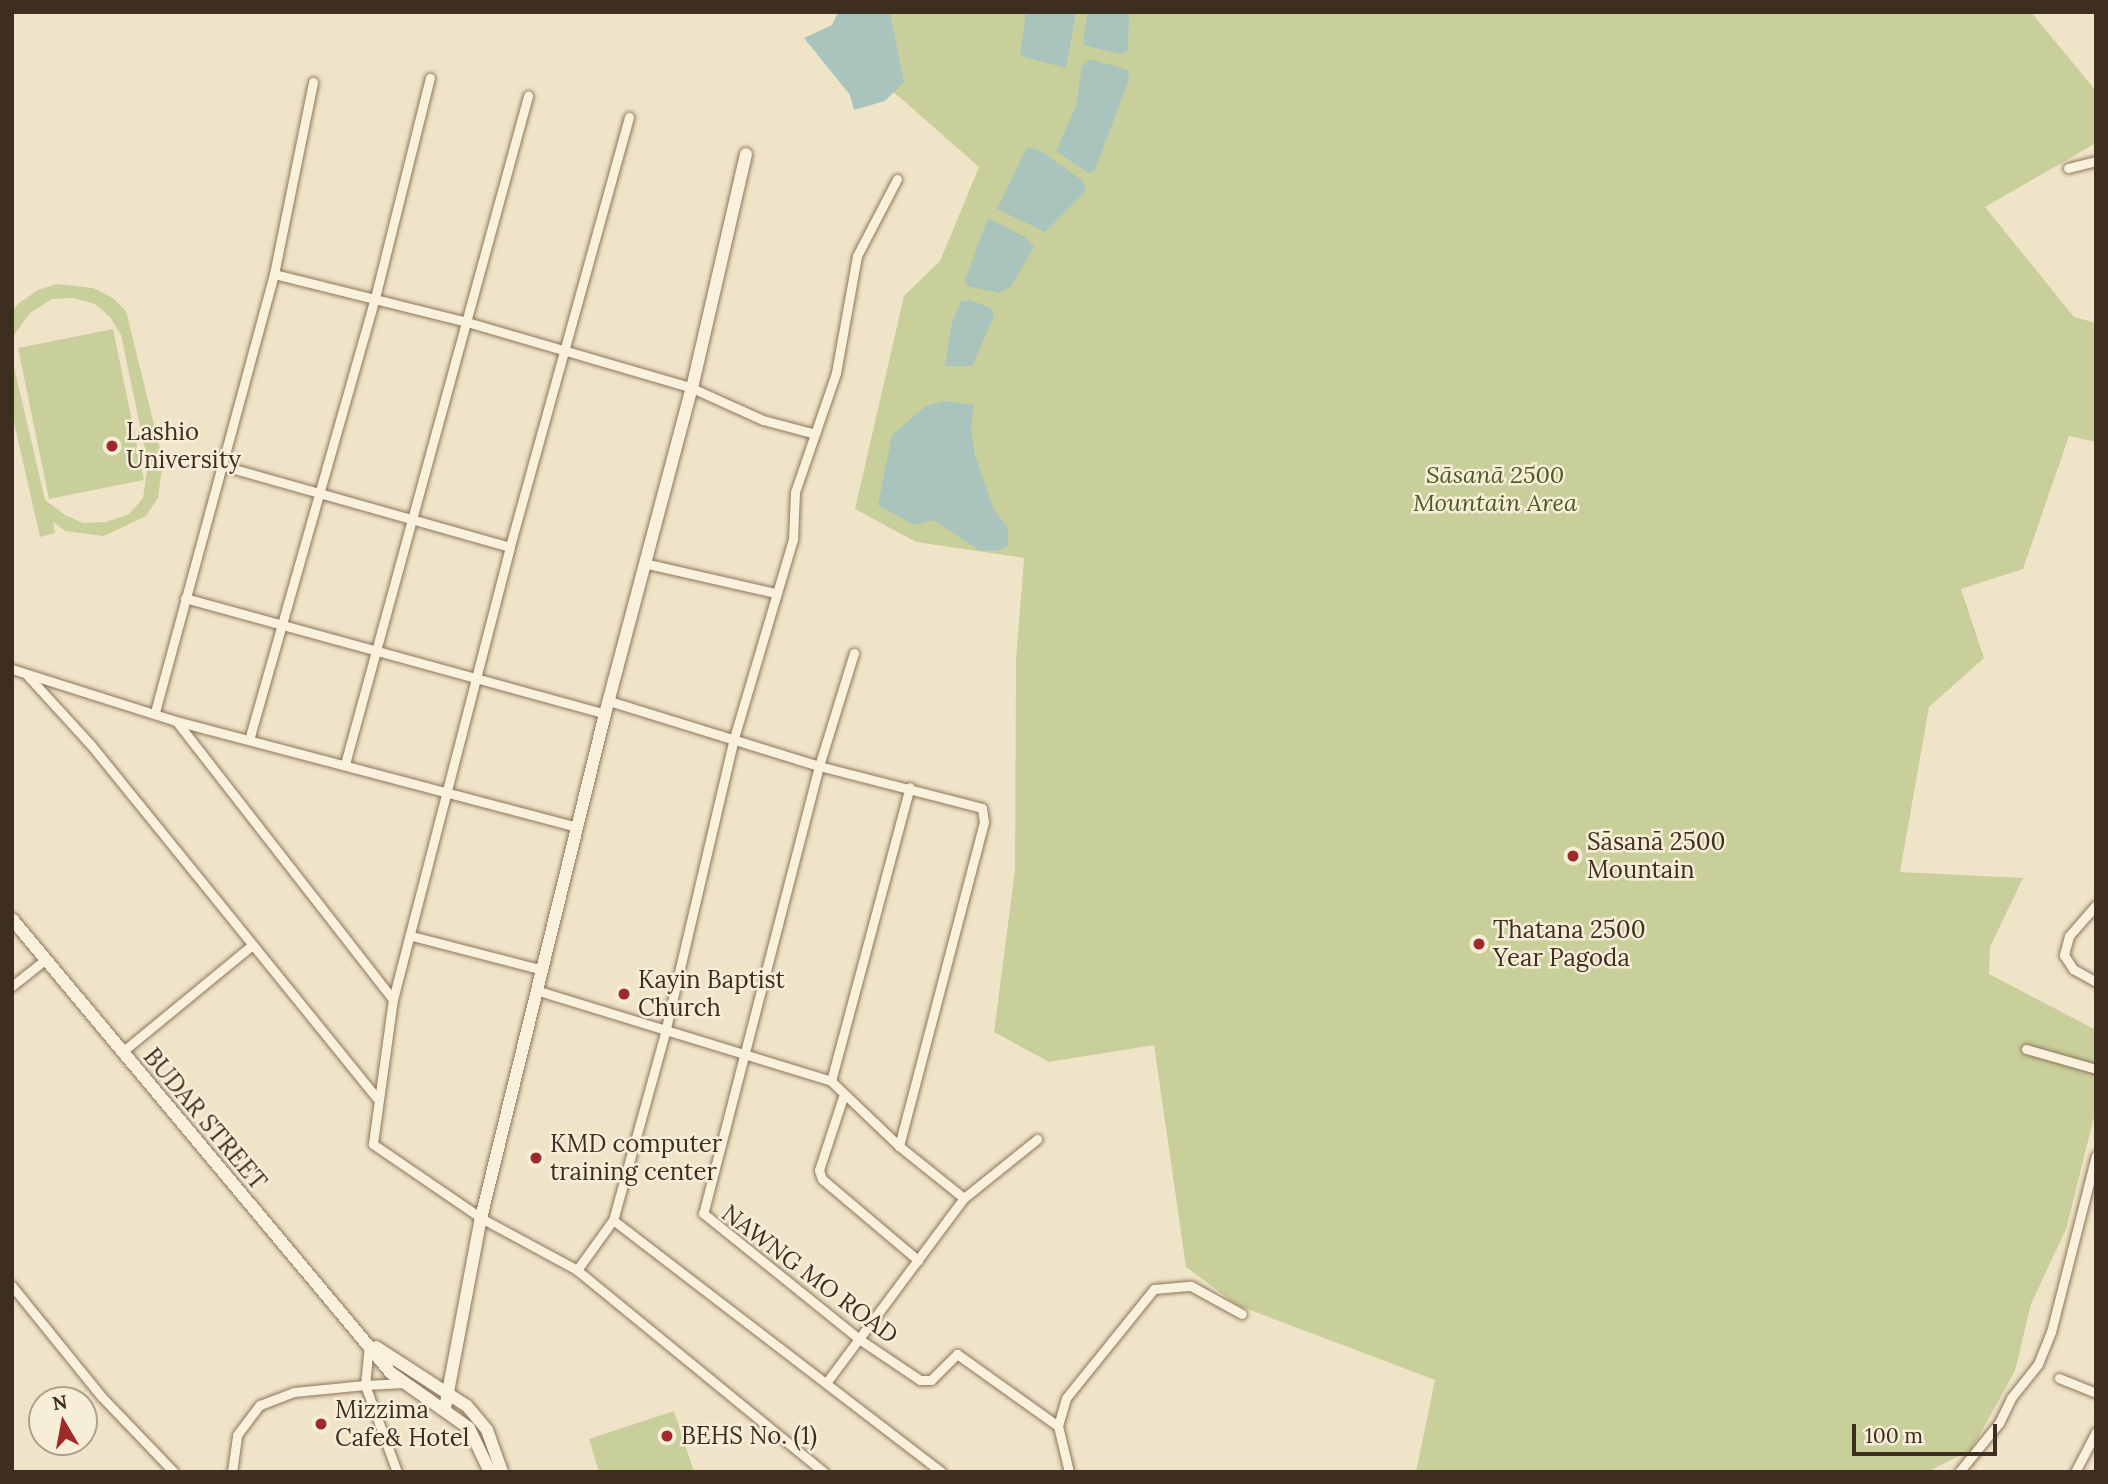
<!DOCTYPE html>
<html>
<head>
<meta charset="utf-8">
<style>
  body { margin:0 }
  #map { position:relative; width:2108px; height:1484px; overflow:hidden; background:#f0e4c8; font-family:Lora,serif }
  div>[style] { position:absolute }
  .green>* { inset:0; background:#c9cf9b }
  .water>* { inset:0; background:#a9c4bc }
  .roads { filter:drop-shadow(0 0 2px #8d765c) drop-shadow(0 0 2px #8d765c) }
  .street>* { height:9px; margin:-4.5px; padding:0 4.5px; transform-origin:4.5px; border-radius:4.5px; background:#faf1dc }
  .secondary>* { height:12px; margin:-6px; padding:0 6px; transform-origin:6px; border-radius:6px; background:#faf1dc }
  .dots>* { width:19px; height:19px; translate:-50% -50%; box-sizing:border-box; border:4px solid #f7eed8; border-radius:50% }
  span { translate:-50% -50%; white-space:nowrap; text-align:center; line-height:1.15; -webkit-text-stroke:5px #f7eed8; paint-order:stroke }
  .poi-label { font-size:24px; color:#3d2e20 }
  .left { translate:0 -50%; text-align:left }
  .park-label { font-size:24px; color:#4d5a26; font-style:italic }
  .street-label { font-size:24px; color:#3d2e20 }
  .frame { position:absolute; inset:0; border:14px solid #3d2e20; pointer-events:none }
  .north { position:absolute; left:28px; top:1386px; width:70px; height:70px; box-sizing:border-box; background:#f7eed8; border:2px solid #ada18e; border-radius:50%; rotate:350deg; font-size:19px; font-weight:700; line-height:28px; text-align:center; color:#3d2e20 }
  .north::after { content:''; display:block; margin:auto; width:24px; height:32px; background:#9e2a2b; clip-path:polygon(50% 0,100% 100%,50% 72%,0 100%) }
  .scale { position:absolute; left:1852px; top:1424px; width:145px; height:32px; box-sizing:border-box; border:4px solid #3d2e20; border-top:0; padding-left:9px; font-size:21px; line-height:24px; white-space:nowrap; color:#3d2e20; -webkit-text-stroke:5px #f7eed8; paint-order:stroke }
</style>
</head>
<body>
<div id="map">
  <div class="green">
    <i style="clip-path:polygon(841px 12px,2031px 12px,2096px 91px,2096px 143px,1985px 207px,2074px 317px,2096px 323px,2096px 442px,2069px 436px,2023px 569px,1961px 589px,1984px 658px,1929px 707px,1900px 872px,2023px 878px,1990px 947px,1989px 974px,2096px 1030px,2096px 1109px,2066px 1229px,2031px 1304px,2015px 1371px,1971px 1450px,1927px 1472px,1416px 1472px,1435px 1380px,1237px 1305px,1186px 1267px,1154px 1045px,1049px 1062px,994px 1032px,1015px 870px,1016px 659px,1024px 558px,916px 542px,855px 509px,904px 296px,940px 261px,979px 167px,848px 52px)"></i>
    <i style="clip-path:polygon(57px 284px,93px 288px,113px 298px,126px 311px,163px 461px,158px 498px,146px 516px,104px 536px,65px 531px,53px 522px,55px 533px,40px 537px,12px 414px,12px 358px,45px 500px,65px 515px,83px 523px,106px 522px,129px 514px,143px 498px,148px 464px,121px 335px,110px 317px,95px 304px,74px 298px,52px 299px,30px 313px,12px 338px,12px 312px,19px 303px,38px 290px)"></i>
    <i style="clip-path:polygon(113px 329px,144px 480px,49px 499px,18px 348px)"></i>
    <i style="clip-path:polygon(674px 1411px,694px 1472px,599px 1472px,589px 1439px)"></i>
  </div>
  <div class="water">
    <i style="clip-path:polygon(838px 12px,890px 12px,904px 82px,885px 101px,854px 110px,850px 95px,804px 38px,832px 25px)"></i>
    <i style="clip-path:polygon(1026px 12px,1076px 12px,1066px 68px,1020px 56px)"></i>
    <i style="clip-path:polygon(1087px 12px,1129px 12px,1128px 50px,1120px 54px,1083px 45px)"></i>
    <i style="clip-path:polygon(1090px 59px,1128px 70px,1129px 79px,1095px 170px,1088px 173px,1056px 151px,1076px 106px,1082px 66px)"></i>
    <i style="clip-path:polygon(1027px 147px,1041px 151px,1083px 181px,1086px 191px,1045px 232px,997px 209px)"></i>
    <i style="clip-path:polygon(988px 218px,1025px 237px,1034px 247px,1011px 286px,1000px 293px,967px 286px,965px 280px)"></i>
    <i style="clip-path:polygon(970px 300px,991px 308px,994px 316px,972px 366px,945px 366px,952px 322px,961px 301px)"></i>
    <i style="clip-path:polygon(945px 401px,974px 405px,971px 427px,975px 455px,993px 508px,1008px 528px,1008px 546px,997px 551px,979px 550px,933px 520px,914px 525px,878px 505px,892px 435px,926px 406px)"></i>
  </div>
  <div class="roads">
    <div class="street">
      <i style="left:629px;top:117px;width:446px;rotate:105.5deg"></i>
      <i style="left:510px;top:547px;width:467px;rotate:104.5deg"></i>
      <i style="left:393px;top:999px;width:146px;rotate:97.9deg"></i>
      <i style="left:373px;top:1144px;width:131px;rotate:34.4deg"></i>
      <i style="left:481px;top:1218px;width:109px;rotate:28.4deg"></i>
      <i style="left:577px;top:1270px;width:319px;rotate:39.3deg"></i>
      <i style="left:2068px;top:168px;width:29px;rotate:-14deg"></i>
      <i style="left:897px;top:179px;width:87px;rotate:117.5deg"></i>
      <i style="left:857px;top:256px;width:119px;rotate:100.2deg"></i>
      <i style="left:836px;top:373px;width:126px;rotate:109deg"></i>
      <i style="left:795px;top:492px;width:47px;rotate:92.4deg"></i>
      <i style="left:793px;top:539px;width:208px;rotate:106.5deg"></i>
      <i style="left:734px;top:738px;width:303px;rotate:103.2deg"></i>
      <i style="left:665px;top:1033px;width:194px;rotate:105.5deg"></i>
      <i style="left:613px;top:1220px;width:414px;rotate:37.5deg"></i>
      <i style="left:274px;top:274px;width:196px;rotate:-78.5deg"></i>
      <i style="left:220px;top:465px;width:301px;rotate:15.8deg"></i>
      <i style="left:648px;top:564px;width:131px;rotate:12.8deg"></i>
      <i style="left:185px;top:598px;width:436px;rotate:15.4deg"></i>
      <i style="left:854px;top:653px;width:118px;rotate:107.2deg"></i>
      <i style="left:819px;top:766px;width:462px;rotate:104.5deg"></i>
      <i style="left:703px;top:1213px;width:201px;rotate:38.9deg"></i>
      <i style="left:859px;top:1339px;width:73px;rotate:33.9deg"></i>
      <i style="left:920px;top:1380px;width:11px"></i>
      <i style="left:931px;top:1380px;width:37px;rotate:-45deg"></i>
      <i style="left:957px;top:1354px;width:124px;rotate:35.5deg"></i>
      <i style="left:12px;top:669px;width:172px;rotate:17.6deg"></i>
      <i style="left:176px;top:721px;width:415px;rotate:14.8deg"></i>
      <i style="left:27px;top:675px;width:95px;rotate:47.6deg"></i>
      <i style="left:91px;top:745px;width:453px;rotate:51deg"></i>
      <i style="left:609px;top:701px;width:220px;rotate:17.2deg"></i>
      <i style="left:819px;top:766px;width:168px;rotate:14.4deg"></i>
      <i style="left:982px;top:808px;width:14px;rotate:82deg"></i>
      <i style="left:984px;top:822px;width:335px;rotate:104.7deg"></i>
      <i style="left:155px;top:712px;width:454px;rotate:-74.8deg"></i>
      <i style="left:274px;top:274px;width:199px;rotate:14deg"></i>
      <i style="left:467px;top:322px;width:234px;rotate:16.3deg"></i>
      <i style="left:692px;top:388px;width:78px;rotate:24.3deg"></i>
      <i style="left:763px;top:420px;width:51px;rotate:14.9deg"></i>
      <i style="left:177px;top:722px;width:351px;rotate:52.1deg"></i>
      <i style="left:249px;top:740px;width:460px;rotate:-74.1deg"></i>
      <i style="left:375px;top:298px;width:227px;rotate:-76deg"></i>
      <i style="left:345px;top:764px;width:693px;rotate:-74.68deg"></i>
      <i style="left:2096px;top:905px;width:41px;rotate:131.1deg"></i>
      <i style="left:2069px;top:936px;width:20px;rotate:105deg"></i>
      <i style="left:2064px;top:955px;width:17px;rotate:57deg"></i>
      <i style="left:2073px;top:969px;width:26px;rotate:29deg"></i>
      <i style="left:412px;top:936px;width:135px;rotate:14.5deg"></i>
      <i style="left:12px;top:986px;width:43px;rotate:-38.5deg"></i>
      <i style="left:539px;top:991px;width:306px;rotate:17.1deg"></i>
      <i style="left:831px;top:1081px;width:94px;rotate:43.7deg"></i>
      <i style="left:899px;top:1146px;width:83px;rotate:38.7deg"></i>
      <i style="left:2026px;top:1049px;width:73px;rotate:15.9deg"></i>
      <i style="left:122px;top:1052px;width:166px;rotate:-39.4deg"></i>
      <i style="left:831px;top:1081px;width:304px;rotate:-75deg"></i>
      <i style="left:843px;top:1097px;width:77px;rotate:108.2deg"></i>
      <i style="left:819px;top:1170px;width:9px;rotate:72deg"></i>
      <i style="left:822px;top:1179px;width:126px;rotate:40.2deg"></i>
      <i style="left:577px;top:1270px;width:62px;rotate:-54.2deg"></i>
      <i style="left:12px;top:1286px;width:141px;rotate:51deg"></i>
      <i style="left:101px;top:1396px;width:105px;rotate:46.2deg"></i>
      <i style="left:369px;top:1345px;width:40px;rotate:95.7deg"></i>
      <i style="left:365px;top:1385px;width:39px;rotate:-3deg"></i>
      <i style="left:2059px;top:1378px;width:40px;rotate:22deg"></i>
      <i style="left:826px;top:1383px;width:231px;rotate:-53.3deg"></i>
      <i style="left:964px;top:1198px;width:94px;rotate:-38.9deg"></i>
      <i style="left:232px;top:1472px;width:37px;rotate:-82deg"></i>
      <i style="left:237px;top:1435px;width:38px;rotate:-53deg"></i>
      <i style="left:260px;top:1405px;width:36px;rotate:-21deg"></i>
      <i style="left:294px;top:1392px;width:71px;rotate:-5.6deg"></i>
      <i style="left:365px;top:1385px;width:93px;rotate:69.8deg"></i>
      <i style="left:1069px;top:1472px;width:47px;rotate:-103.4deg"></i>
      <i style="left:1058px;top:1426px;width:29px;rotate:-74deg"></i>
      <i style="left:1066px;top:1398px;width:140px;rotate:-51.1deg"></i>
      <i style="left:1154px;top:1289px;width:37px;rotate:-5deg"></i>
      <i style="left:1191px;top:1286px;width:58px;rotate:28.8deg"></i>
      <i style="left:1959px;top:1472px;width:63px;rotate:-50.8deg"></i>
      <i style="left:1999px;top:1423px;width:28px;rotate:-64deg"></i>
      <i style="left:2011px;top:1398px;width:43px;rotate:-51.5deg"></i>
      <i style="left:2038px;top:1364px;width:35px;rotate:-68deg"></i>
      <i style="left:2051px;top:1332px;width:182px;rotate:-75.7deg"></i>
      <i style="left:2075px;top:1472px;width:45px;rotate:-62.3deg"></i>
    </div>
    <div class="secondary">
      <i style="left:12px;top:919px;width:591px;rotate:50.14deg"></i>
      <i style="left:391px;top:1373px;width:95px;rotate:35.2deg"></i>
      <i style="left:469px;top:1428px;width:49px;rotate:64.5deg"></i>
      <i style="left:376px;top:1347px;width:108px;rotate:33deg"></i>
      <i style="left:467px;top:1406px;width:31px;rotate:50deg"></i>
      <i style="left:487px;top:1430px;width:45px;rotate:70.3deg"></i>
      <i style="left:445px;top:1408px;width:193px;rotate:-79.3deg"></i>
      <i style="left:481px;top:1218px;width:519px;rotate:-76.18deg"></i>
      <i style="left:605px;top:714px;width:337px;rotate:-75.1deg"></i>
      <i style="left:692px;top:388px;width:240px;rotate:-77deg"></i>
    </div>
  </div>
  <div class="dots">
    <i style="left:112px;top:446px;background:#9e2a2b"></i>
    <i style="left:1573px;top:856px;background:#9e2a2b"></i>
    <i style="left:1479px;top:944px;background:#9e2a2b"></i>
    <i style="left:624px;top:994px;background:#9e2a2b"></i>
    <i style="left:536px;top:1158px;background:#9e2a2b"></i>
    <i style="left:321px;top:1424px;background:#9e2a2b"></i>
    <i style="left:667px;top:1436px;background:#9e2a2b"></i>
  </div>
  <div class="poi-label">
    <span class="left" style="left:126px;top:446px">Lashio<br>University</span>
    <span class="left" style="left:1587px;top:856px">Sāsanā 2500<br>Mountain</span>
    <span class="left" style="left:1493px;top:944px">Thatana 2500<br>Year Pagoda</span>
    <span class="left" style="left:638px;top:994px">Kayin Baptist<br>Church</span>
    <span class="left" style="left:550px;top:1158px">KMD computer<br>training center</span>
    <span class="left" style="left:335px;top:1424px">Mizzima<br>Cafe&amp; Hotel</span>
    <span class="left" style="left:681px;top:1436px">BEHS No. (1)</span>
  </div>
  <div class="park-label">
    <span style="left:1495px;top:489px">Sāsanā 2500<br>Mountain Area</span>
  </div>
  <div class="street-label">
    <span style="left:205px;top:1119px;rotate:50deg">BUDAR STREET</span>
    <span style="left:810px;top:1274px;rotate:37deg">NAWNG MO ROAD</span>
  </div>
  <div class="frame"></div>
  <div class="north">N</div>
  <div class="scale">100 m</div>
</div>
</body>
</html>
